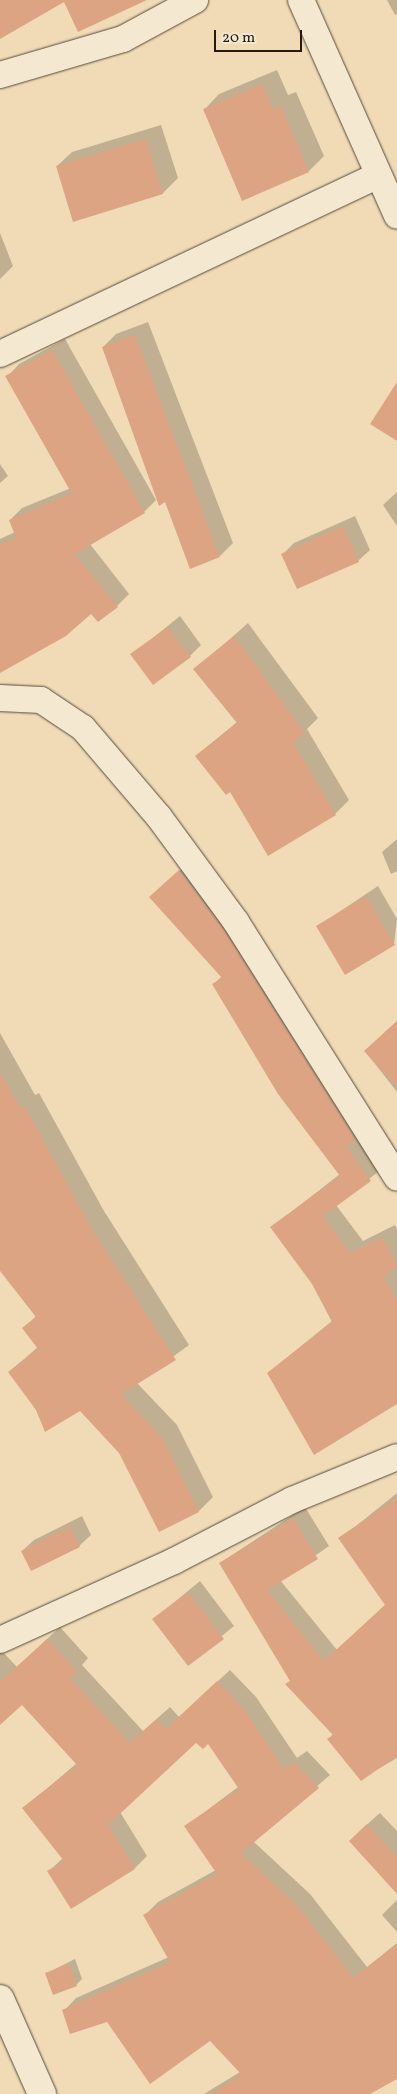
<!DOCTYPE html>
<html>
<head>
<meta charset="utf-8">
<style>
  body { margin:0 }
  #map { position:relative; width:397px; height:2094px; overflow:hidden; background:#f0dbb6; font-family:Vollkorn,serif }
  div>[style] { position:absolute }
  .shadow>* { inset:0; background:#0003 }
  .building>* { inset:0; background:#dda483 }
  .roads { filter:drop-shadow(0 0 1px #564a3b) drop-shadow(0 0 1px #564a3b) }
  .minor>* { height:26px; margin:-13px; padding:0 13px; transform-origin:13px; border-radius:13px; background:#f5e8d0 }
  .tertiary>* { height:28px; margin:-14px; padding:0 14px; transform-origin:14px; border-radius:14px; background:#f5e8d0 }
  span { translate:-50% -50%; white-space:nowrap; text-align:center; line-height:1.15; -webkit-text-stroke:4px #f5e8d0; paint-order:stroke }
  .scale { position:absolute; left:214px; top:30px; width:88px; height:22px; box-sizing:border-box; border:2px solid #231a12; border-top:0; padding-left:6px; font-size:15px; line-height:18px; white-space:nowrap; color:#231a12; -webkit-text-stroke:4px #f5e8d0; paint-order:stroke }
</style>
</head>
<body>
<div id="map">
  <div class="shadow">
    <i style="clip-path:polygon(387px 0,397px 0,397px 14px,395px 15px)"></i>
    <i style="clip-path:polygon(277px 70px,288px 95px,296px 92px,324px 156px,309px 171px,205px 109px,219px 94px)"></i>
    <i style="clip-path:polygon(161px 125px,178px 178px,163px 193px,57px 166px,72px 152px)"></i>
    <i style="clip-path:polygon(0 233px,13px 266px,0 279px)"></i>
    <i style="clip-path:polygon(148px 322px,233px 543px,220px 556px,166px 501px,103px 347px,116px 334px)"></i>
    <i style="clip-path:polygon(65px 339px,156px 500px,144px 512px,90px 544px,129px 594px,117px 606px,91px 612px,0 662px,0 539px,15px 532px,10px 520px,22px 508px,71px 488px,7px 377px,19px 364px)"></i>
    <i style="clip-path:polygon(0 464px,8px 476px,0 483px)"></i>
    <i style="clip-path:polygon(397px 492px,397px 526px,383px 505px)"></i>
    <i style="clip-path:polygon(355px 516px,370px 550px,358px 561px,283px 554px,294px 543px)"></i>
    <i style="clip-path:polygon(180px 616px,201px 645px,190px 656px,132px 655px)"></i>
    <i style="clip-path:polygon(248px 623px,318px 718px,307px 729px,349px 800px,335px 814px,230px 790px,196px 756px,237px 722px,195px 670px)"></i>
    <i style="clip-path:polygon(397px 839px,397px 871px,391px 874px,382px 852px)"></i>
    <i style="clip-path:polygon(193px 858px,383px 1168px,336px 1205px,363px 1241px,395px 1225px,397px 1229px,397px 1404px,268px 1373px,332px 1321px,313px 1283px,272px 1227px,340px 1174px,214px 984px,222px 976px,151px 897px)"></i>
    <i style="clip-path:polygon(378px 886px,397px 919px,394px 944px,318px 926px)"></i>
    <i style="clip-path:polygon(397px 1021px,397px 1092px,365px 1051px)"></i>
    <i style="clip-path:polygon(0 1033px,35px 1095px,39px 1093px,104px 1211px,189px 1345px,137px 1383px,177px 1425px,213px 1497px,199px 1511px,120px 1452px,80px 1410px,37px 1410px,9px 1372px,38px 1347px,24px 1328px,36px 1316px,0 1269px)"></i>
    <i style="clip-path:polygon(397px 1493px,397px 1758px,361px 1779px,329px 1739px,333px 1734px,291px 1680px,220px 1563px,305px 1507px,329px 1546px,280px 1580px,337px 1650px,386px 1604px,340px 1539px)"></i>
    <i style="clip-path:polygon(82px 1516px,91px 1535px,79px 1546px,22px 1551px,34px 1540px)"></i>
    <i style="clip-path:polygon(200px 1581px,234px 1626px,188px 1664px,154px 1619px)"></i>
    <i style="clip-path:polygon(60px 1627px,88px 1658px,82px 1665px,143px 1731px,170px 1707px,179px 1717px,230px 1670px,256px 1697px,297px 1758px,307px 1751px,330px 1775px,253px 1841px,310px 1894px,367px 1967px,397px 1943px,397px 2049px,328px 2094px,204px 2094px,240px 2072px,210px 2040px,64px 2011px,76px 1998px,169px 1957px,145px 1915px,158px 1902px,216px 1870px,186px 1826px,238px 1787px,208px 1742px,196px 1741px,120px 1812px,147px 1856px,135px 1868px,49px 1871px,63px 1858px,24px 1808px,77px 1763px,22px 1703px,0 1723px,0 1649px,17px 1667px)"></i>
    <i style="clip-path:polygon(380px 1813px,397px 1831px,397px 1892px,363px 1828px)"></i>
    <i style="clip-path:polygon(397px 1900px,397px 1932px,382px 1915px)"></i>
    <i style="clip-path:polygon(75px 1959px,82px 1979px,76px 1985px,47px 1973px)"></i>
  </div>
  <div class="building">
    <i style="clip-path:polygon(0 0,147px 0,78px 32px,64px 2px,0 39px)"></i>
    <i style="clip-path:polygon(262px 84px,273px 109px,281px 106px,309px 172px,242px 201px,203px 109px)"></i>
    <i style="clip-path:polygon(146px 139px,163px 194px,73px 222px,56px 166px)"></i>
    <i style="clip-path:polygon(135px 335px,220px 557px,190px 569px,165px 502px,159px 506px,102px 347px)"></i>
    <i style="clip-path:polygon(52px 350px,145px 513px,75px 554px,118px 607px,98px 622px,91px 614px,66px 636px,0 673px,0 545px,16px 538px,9px 520px,72px 494px,5px 376px)"></i>
    <i style="clip-path:polygon(397px 382px,397px 441px,370px 424px)"></i>
    <i style="clip-path:polygon(343px 526px,359px 562px,297px 589px,281px 554px)"></i>
    <i style="clip-path:polygon(168px 627px,191px 657px,153px 685px,130px 654px)"></i>
    <i style="clip-path:polygon(234px 636px,305px 733px,293px 742px,336px 815px,268px 856px,230px 792px,226px 795px,195px 756px,237px 723px,193px 669px)"></i>
    <i style="clip-path:polygon(179px 870px,224px 930px,355px 1139px,346px 1146px,371px 1181px,323px 1216px,350px 1253px,382px 1237px,397px 1266px,384px 1277px,397px 1301px,397px 1404px,314px 1455px,267px 1373px,332px 1322px,312px 1284px,270px 1227px,340px 1176px,278px 1094px,212px 984px,222px 978px,149px 897px)"></i>
    <i style="clip-path:polygon(366px 896px,395px 945px,345px 975px,316px 926px)"></i>
    <i style="clip-path:polygon(397px 1021px,397px 1088px,364px 1051px)"></i>
    <i style="clip-path:polygon(0 1072px,21px 1108px,25px 1106px,90px 1226px,176px 1360px,121px 1394px,163px 1439px,199px 1512px,159px 1532px,119px 1453px,80px 1411px,45px 1432px,36px 1410px,8px 1372px,38px 1349px,22px 1328px,36px 1317px,0 1271px)"></i>
    <i style="clip-path:polygon(397px 1498px,397px 1756px,361px 1781px,327px 1739px,333px 1735px,285px 1684px,290px 1681px,219px 1563px,293px 1518px,318px 1559px,267px 1590px,324px 1661px,385px 1605px,338px 1538px)"></i>
    <i style="clip-path:polygon(70px 1527px,80px 1547px,31px 1571px,21px 1551px)"></i>
    <i style="clip-path:polygon(188px 1592px,224px 1639px,188px 1666px,152px 1619px)"></i>
    <i style="clip-path:polygon(47px 1639px,77px 1671px,70px 1678px,130px 1743px,157px 1719px,166px 1729px,217px 1681px,244px 1709px,284px 1769px,294px 1762px,319px 1788px,241px 1853px,298px 1907px,354px 1978px,397px 1944px,397px 2079px,370px 2094px,210px 2094px,242px 2075px,210px 2041px,150px 2084px,107px 2022px,70px 2034px,62px 2010px,170px 1962px,143px 1915px,217px 1874px,184px 1826px,239px 1789px,208px 1744px,203px 1749px,196px 1743px,108px 1825px,135px 1869px,71px 1909px,47px 1871px,64px 1861px,22px 1808px,77px 1765px,22px 1705px,0 1725px,0 1682px)"></i>
    <i style="clip-path:polygon(367px 1824px,397px 1857px,397px 1894px,349px 1841px)"></i>
    <i style="clip-path:polygon(69px 1964px,77px 1986px,53px 1995px,45px 1973px)"></i>
  </div>
  <div class="roads">
    <div class="minor">
      <i style="left:301px;top:0;width:236px;rotate:66deg"></i>
      <i style="left:0;top:75px;width:128px;rotate:-16.3deg"></i>
      <i style="left:123px;top:39px;width:82px;rotate:-28.4deg"></i>
      <i style="left:0;top:354px;width:417px;rotate:-25.3deg"></i>
      <i style="left:0;top:698px;width:41px;rotate:2.8deg"></i>
      <i style="left:41px;top:700px;width:50px;rotate:33.7deg"></i>
      <i style="left:83px;top:728px;width:117px;rotate:49.5deg"></i>
      <i style="left:159px;top:817px;width:130px;rotate:53.7deg"></i>
      <i style="left:236px;top:922px;width:302px;rotate:57.8deg"></i>
      <i style="left:0;top:1640px;width:191px;rotate:-24.4deg"></i>
      <i style="left:174px;top:1561px;width:133px;rotate:-27.3deg"></i>
      <i style="left:292px;top:1500px;width:113px;rotate:-22.3deg"></i>
    </div>
    <div class="tertiary">
      <i style="left:0;top:1999px;width:104px;rotate:66.1deg"></i>
    </div>
  </div>
  <div class="scale">20 m</div>
</div>
</body>
</html>
